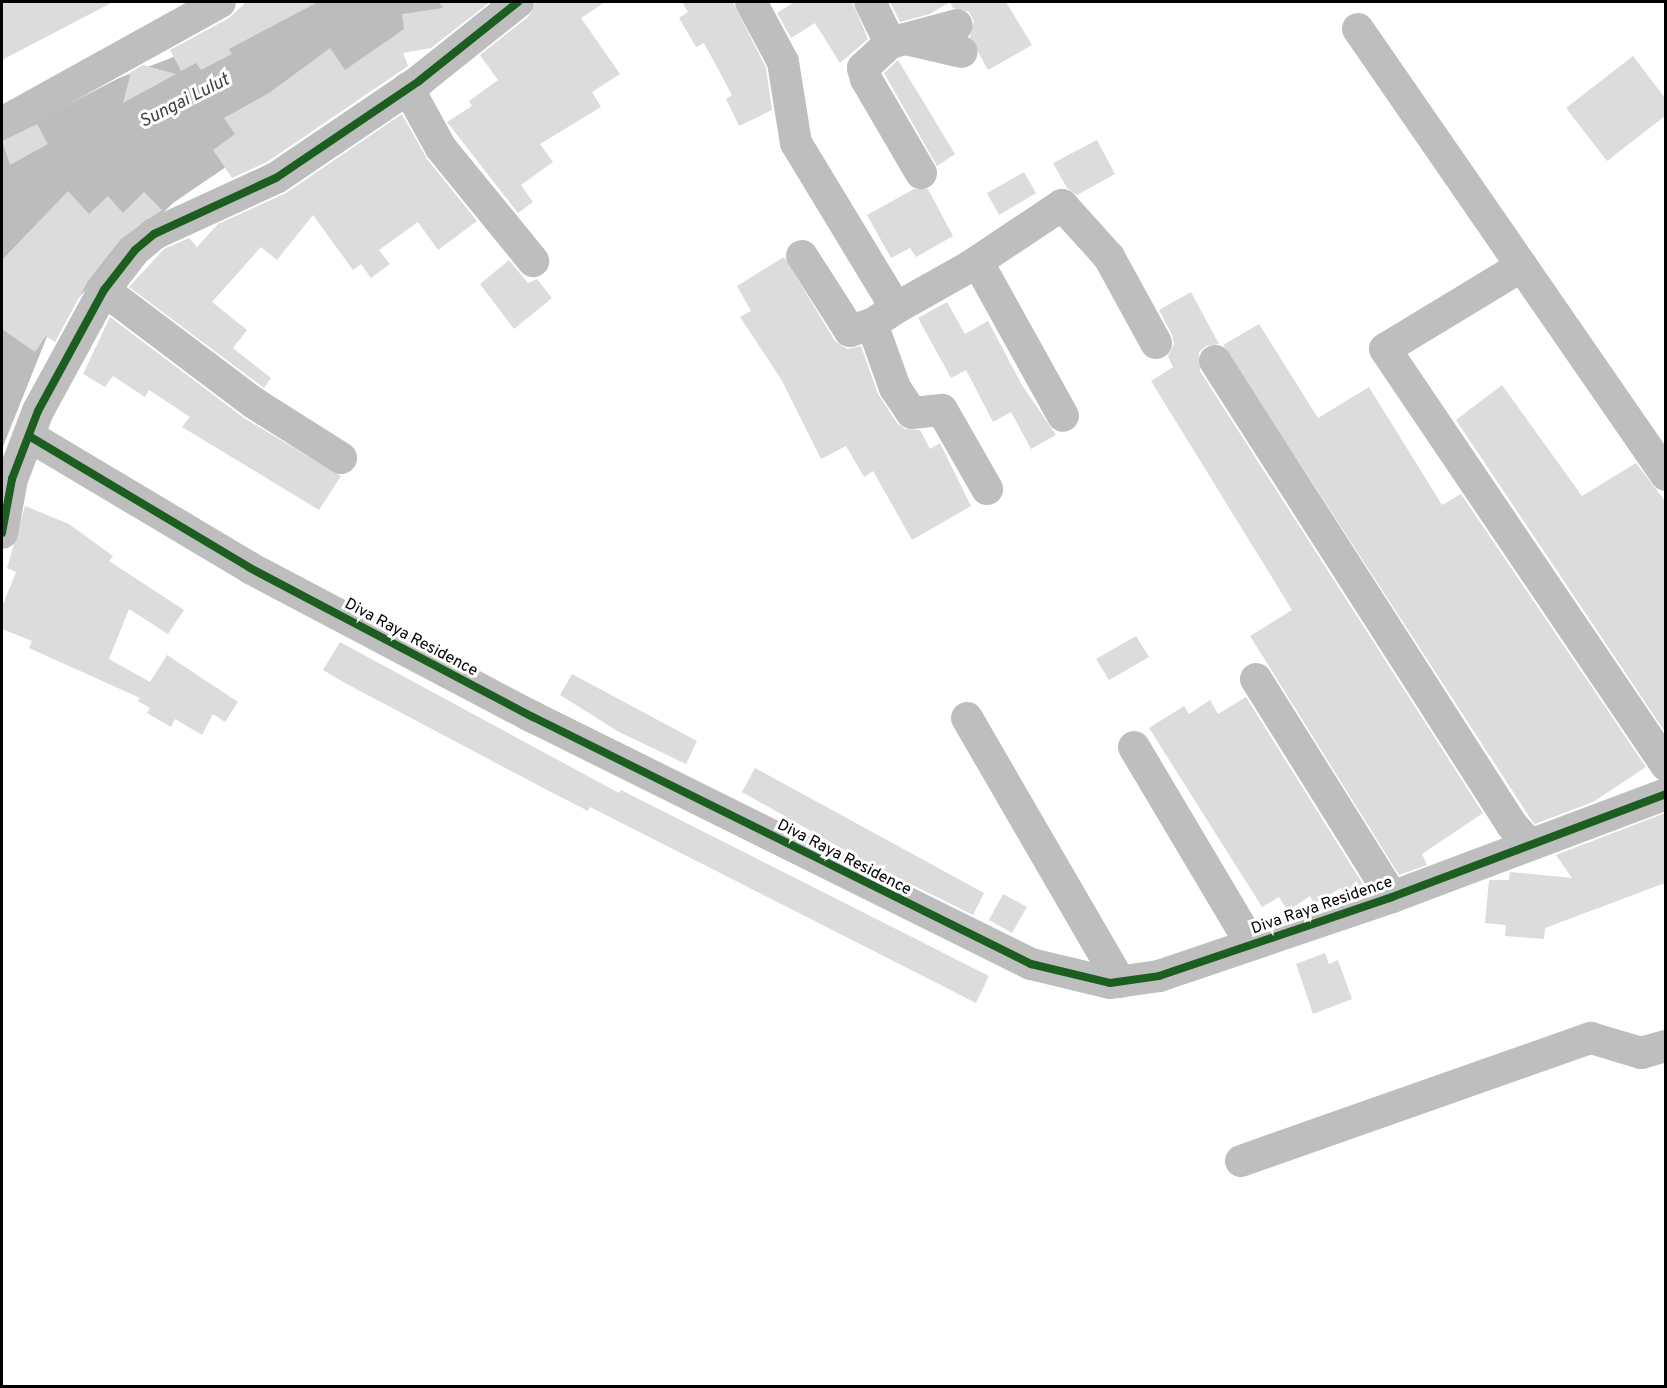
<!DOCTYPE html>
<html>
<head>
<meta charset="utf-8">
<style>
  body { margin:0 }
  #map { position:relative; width:1667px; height:1388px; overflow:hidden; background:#fff; font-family:Overpass,sans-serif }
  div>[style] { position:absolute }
  .water>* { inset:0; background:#bcbcbc }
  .building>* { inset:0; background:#dcdcdc }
  .street>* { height:32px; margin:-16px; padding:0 16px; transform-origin:16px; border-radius:16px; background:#bebebe }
  .cycleway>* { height:8px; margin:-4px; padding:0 4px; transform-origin:4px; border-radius:4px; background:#1b5e20 }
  span { translate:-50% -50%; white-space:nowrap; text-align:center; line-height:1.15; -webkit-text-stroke:6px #fff; paint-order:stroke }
  .street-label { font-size:16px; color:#000 }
  .water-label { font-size:18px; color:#404040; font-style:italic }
  .frame { position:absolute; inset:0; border:3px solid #000; pointer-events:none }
</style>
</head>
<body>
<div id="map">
  <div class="water">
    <i style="clip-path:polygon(283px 2px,482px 2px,351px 82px,173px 203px,52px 324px,2px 449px,2px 139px,119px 78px,220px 39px)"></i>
  </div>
  <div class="building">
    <i style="clip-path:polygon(2px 2px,113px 2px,2px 60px)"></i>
    <i style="clip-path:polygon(246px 2px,318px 2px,229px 49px,232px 54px,201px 70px,196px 63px,181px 71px,170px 50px,229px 18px)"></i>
    <i style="clip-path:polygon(439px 2px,490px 2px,431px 48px,403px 53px,408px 66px,267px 162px,232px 178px,213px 150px,235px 134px,224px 118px,269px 93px,330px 48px,345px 70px,404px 29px,402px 14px,443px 8px)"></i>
    <i style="clip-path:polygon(536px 2px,605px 2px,581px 18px,620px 74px,592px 92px,601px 107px,540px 144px,553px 162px,521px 185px,533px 202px,518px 213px,447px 122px,472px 106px,469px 101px,498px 80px,480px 55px,529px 16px)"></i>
    <i style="clip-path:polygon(682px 2px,733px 2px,766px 68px,772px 110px,739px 126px,726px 99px,732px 95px,704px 43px,696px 47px,679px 18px,688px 12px)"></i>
    <i style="clip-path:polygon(794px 2px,852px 2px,868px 39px,840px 63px,815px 23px,791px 38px,777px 13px)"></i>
    <i style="clip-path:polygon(890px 2px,1006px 2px,1032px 45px,988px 70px,970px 37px,974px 21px,969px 12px,953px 8px,950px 2px,930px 14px,900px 22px)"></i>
    <i style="clip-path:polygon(1633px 56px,1665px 98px,1665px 116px,1607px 161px,1566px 108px)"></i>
    <i style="clip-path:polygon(898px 60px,955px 154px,937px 166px,884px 73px)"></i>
    <i style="clip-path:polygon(143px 65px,176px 74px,123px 103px,131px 72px)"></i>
    <i style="clip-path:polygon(402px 114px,427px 159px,477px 221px,438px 250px,418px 222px,379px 250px,390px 264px,371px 278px,361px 264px,353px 270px,313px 215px,277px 260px,261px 247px,212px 302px,247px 330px,233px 348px,271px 378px,264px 388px,129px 287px,164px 249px,189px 238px,197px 247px,218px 224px,286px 193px)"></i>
    <i style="clip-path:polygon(37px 124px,48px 144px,10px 165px,2px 141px)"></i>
    <i style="clip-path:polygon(1097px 140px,1115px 174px,1077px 195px,1067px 188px,1053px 163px)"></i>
    <i style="clip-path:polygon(1024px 172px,1036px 193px,999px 215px,987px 193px)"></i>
    <i style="clip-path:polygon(914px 189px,928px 189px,953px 236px,916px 257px,910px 248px,891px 258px,867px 215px)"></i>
    <i style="clip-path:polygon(68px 191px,89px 214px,108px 196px,123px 213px,144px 192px,162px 210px,121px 239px,88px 281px,55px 342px,46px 336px,35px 352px,2px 329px,2px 260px)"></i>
    <i style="clip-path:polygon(784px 257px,835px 341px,847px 349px,861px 346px,878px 394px,897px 423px,905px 429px,920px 430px,930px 449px,940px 443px,971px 506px,912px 540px,873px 471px,864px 477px,846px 446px,821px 459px,781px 379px,740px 317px,751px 311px,737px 286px)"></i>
    <i style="clip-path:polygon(509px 260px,528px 283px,537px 279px,552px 298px,514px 329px,480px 284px)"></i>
    <i style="clip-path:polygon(1191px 292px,1219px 344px,1206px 346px,1199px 352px,1200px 371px,1483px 813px,1422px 854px,1427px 865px,1399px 875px,1250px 636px,1292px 610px,1151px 381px,1173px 367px,1168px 356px,1174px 344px,1172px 335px,1159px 310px)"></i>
    <i style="clip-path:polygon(947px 302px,965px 334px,988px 321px,1022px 385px,1056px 435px,1031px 449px,1011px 412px,993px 422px,966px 370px,951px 378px,918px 318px)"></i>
    <i style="clip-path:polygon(110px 317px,244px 418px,341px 476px,319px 510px,182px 427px,190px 417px,149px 390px,145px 397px,113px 376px,105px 387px,83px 374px)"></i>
    <i style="clip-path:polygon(1259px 324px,1318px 418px,1369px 387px,1442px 505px,1461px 494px,1646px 767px,1593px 802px,1535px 824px,1532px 821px,1223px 345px)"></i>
    <i style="clip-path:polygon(1502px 385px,1582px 496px,1636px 463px,1665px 501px,1665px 732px,1456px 420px)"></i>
    <i style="clip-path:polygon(25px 506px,69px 524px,113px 556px,109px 561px,184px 610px,168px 634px,129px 609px,109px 659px,150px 682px,167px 655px,238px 702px,225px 722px,213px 714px,202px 735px,175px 719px,171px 727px,147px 713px,150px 708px,138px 701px,140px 698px,29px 648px,32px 641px,2px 629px,2px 607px,16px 572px,7px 568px)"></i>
    <i style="clip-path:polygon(1136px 636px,1149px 657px,1109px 680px,1096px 659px)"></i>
    <i style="clip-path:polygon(340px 642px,619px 793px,621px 790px,989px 976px,976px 1003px,590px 807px,588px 811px,547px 790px,345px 683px,323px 670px)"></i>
    <i style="clip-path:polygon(572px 674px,697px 741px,686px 764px,619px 732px,560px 695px)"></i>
    <i style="clip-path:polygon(1246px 697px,1364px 886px,1361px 889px,1344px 894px,1341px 888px,1314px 904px,1310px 896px,1288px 911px,1279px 897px,1262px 907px,1149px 728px,1184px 706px,1189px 714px,1210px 700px,1218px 714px)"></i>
    <i style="clip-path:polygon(755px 768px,984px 893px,973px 915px,862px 860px,742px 792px)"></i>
    <i style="clip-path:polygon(1665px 813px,1665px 883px,1545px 928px,1544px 939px,1505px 936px,1506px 925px,1485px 923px,1489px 880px,1509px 880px,1510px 872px,1572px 878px,1556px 855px)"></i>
    <i style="clip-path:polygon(1003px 894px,1027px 907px,1012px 933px,989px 920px)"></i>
    <i style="clip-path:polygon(1325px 953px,1329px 964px,1338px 960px,1352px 999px,1313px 1014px,1296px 964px)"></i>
  </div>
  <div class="street">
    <i style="left:751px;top:2px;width:68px;rotate:61.9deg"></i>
    <i style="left:783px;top:62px;width:82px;rotate:80.9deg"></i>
    <i style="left:796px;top:143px;width:193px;rotate:58.8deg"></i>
    <i style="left:896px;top:308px;width:84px;rotate:-29.3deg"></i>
    <i style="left:969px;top:267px;width:12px;rotate:5deg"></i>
    <i style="left:981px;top:268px;width:169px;rotate:61deg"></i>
    <i style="left:870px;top:2px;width:46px;rotate:64deg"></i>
    <i style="left:890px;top:43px;width:37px;rotate:137deg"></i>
    <i style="left:863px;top:68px;width:11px;rotate:75deg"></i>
    <i style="left:866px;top:79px;width:109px;rotate:59.7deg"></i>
    <i style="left:1358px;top:29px;width:542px;rotate:55.37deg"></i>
    <i style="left:905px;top:39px;width:58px;rotate:12.8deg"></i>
    <i style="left:890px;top:43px;width:69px;rotate:-15deg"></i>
    <i style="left:408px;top:88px;width:68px;rotate:61.2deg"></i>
    <i style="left:441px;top:148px;width:146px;rotate:50.8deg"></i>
    <i style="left:2px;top:123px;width:249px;rotate:-29deg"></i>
    <i style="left:802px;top:256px;width:89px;rotate:57.4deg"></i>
    <i style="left:850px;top:331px;width:23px;rotate:-18deg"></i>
    <i style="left:1522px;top:266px;width:160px;rotate:148.8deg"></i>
    <i style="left:1385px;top:349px;width:502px;rotate:55.96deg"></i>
    <i style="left:969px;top:267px;width:112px;rotate:-33.7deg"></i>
    <i style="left:1062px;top:205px;width:70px;rotate:47.9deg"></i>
    <i style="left:1109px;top:257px;width:98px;rotate:61.3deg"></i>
    <i style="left:104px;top:290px;width:188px;rotate:37deg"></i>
    <i style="left:254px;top:403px;width:103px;rotate:32.3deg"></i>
    <i style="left:896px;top:308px;width:29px;rotate:146deg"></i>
    <i style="left:872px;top:324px;width:68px;rotate:70.2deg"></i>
    <i style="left:895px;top:388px;width:30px;rotate:56deg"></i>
    <i style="left:912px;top:413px;width:30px;rotate:-6deg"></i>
    <i style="left:942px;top:410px;width:91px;rotate:60.3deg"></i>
    <i style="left:1215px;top:361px;width:551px;rotate:57.38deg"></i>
    <i style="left:1512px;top:825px;width:25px;rotate:48deg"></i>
    <i style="left:29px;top:436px;width:257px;rotate:30.8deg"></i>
    <i style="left:250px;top:568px;width:320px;rotate:27.8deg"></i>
    <i style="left:533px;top:717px;width:556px;rotate:26.38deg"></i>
    <i style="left:1031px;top:964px;width:81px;rotate:13.5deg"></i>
    <i style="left:1110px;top:983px;width:49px;rotate:-8.1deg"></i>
    <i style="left:1159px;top:976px;width:246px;rotate:-18.7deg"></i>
    <i style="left:1392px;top:897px;width:293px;rotate:-20.6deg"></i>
    <i style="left:2px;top:533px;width:55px;rotate:-79.5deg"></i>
    <i style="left:12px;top:479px;width:73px;rotate:-69.1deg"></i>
    <i style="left:38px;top:411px;width:138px;rotate:-61.4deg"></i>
    <i style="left:104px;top:290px;width:51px;rotate:-52.2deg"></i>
    <i style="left:135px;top:250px;width:25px;rotate:-40deg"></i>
    <i style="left:154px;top:234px;width:134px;rotate:-24.7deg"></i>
    <i style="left:276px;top:178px;width:173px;rotate:-34.1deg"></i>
    <i style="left:419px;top:81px;width:127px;rotate:-38.6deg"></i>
    <i style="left:1256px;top:679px;width:257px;rotate:58deg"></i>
    <i style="left:967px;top:718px;width:305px;rotate:59.9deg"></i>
    <i style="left:1134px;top:747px;width:229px;rotate:59.3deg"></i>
    <i style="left:1241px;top:1161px;width:371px;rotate:-19.4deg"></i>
    <i style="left:1591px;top:1038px;width:52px;rotate:16.7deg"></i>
    <i style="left:1641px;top:1053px;width:26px;rotate:-16deg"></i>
  </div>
  <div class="cycleway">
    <i style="left:29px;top:436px;width:257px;rotate:30.8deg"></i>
    <i style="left:250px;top:568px;width:320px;rotate:27.8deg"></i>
    <i style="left:533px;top:717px;width:556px;rotate:26.38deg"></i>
    <i style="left:1031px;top:964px;width:81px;rotate:13.5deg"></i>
    <i style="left:1110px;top:983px;width:49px;rotate:-8.1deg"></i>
    <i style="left:1159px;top:976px;width:246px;rotate:-18.7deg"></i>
    <i style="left:1392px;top:897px;width:293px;rotate:-20.6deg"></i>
    <i style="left:2px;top:533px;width:55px;rotate:-79.5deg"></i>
    <i style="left:12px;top:479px;width:73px;rotate:-69.1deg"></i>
    <i style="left:38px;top:411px;width:138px;rotate:-61.4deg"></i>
    <i style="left:104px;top:290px;width:51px;rotate:-52.2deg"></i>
    <i style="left:135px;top:250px;width:25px;rotate:-40deg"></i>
    <i style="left:154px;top:234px;width:134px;rotate:-24.7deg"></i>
    <i style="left:276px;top:178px;width:173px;rotate:-34.1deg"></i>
    <i style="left:419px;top:81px;width:127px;rotate:-38.6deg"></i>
  </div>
  <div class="street-label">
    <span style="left:411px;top:638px;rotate:28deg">Diva Raya Residence</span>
    <span style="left:844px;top:858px;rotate:27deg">Diva Raya Residence</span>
    <span style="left:1322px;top:906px;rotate:-19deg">Diva Raya Residence</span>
  </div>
  <div class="water-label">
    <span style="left:185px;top:102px;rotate:-27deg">Sungai Lulut</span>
  </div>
  <div class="frame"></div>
</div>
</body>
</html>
